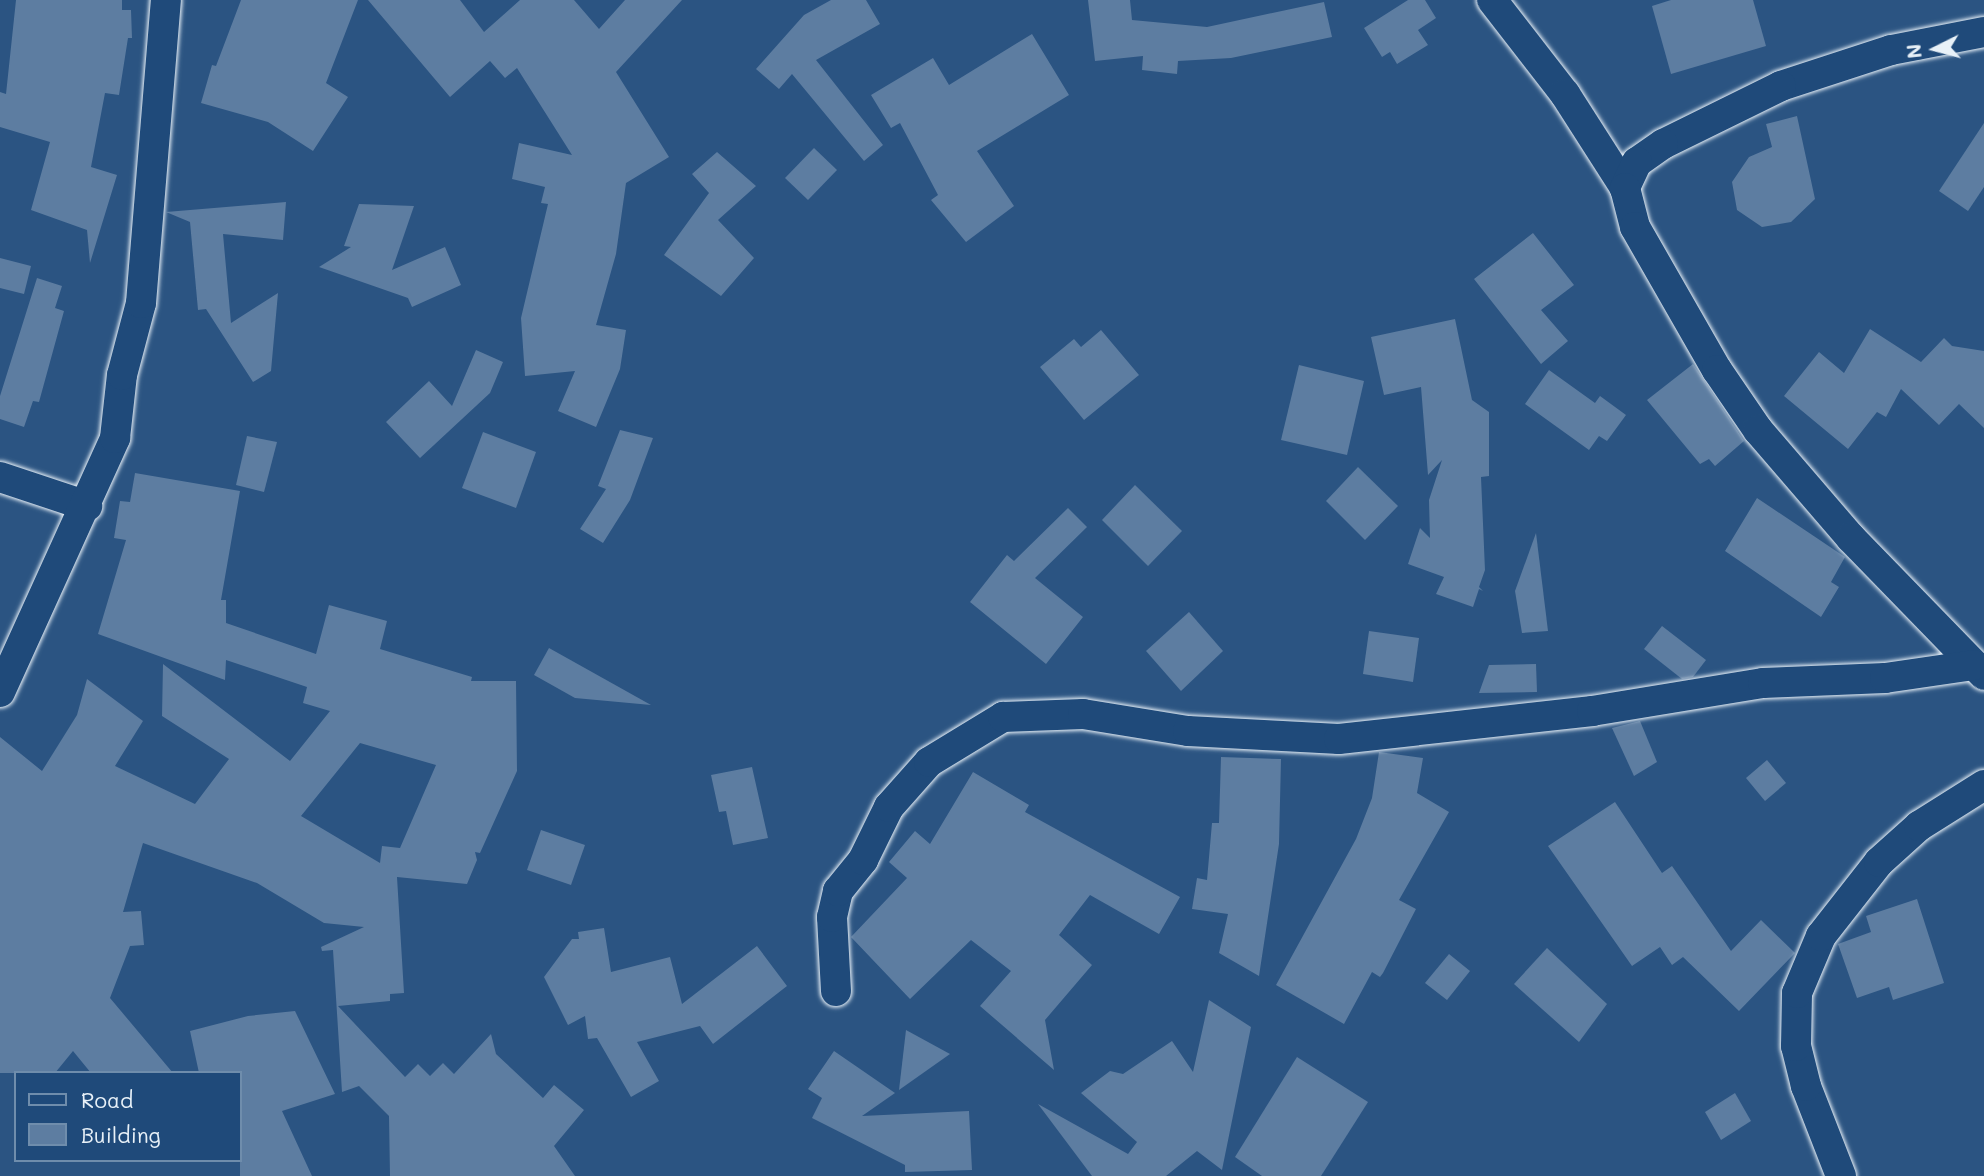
<!DOCTYPE html>
<html>
<head>
<meta charset="utf-8">
<style>
  body { margin:0 }
  #map { position:relative; width:1984px; height:1176px; overflow:hidden; background:#2b5482; font-family:Mali,sans-serif }
  div>[style] { position:absolute }
  .building>* { inset:0; background:#5d7da1 }
  .roads { filter:drop-shadow(0 0 2px #e8f1f8) drop-shadow(0 0 2px #e8f1f8) }
  .minor>* { height:30px; margin:-15px; padding:0 15px; transform-origin:15px; border-radius:15px; background:#1f4a7a }
  span { translate:-50% -50%; white-space:nowrap; text-align:center; line-height:1.15; -webkit-text-stroke:5px #1f4a7a; paint-order:stroke }
  .legend { position:absolute; left:14px; top:1071px; width:228px; height:91px; box-sizing:border-box; background:#1f4a7a; border:2px solid #6f8dac; margin:0; padding:9px 12px; list-style:none; font-size:21px; color:#e8f1f8 }
  .legend li { display:flex; align-items:center; gap:14px; height:35px }
  .legend b { width:35px; border:2px solid #6f8dac }
  .north { position:absolute; left:1900px; top:14px; width:70px; height:70px; -webkit-text-stroke:5px #1f4a7a; paint-order:stroke; rotate:264deg; font-size:19px; font-weight:700; line-height:28px; text-align:center; color:#e8f1f8 }
  .north::after { content:''; display:block; margin:auto; width:24px; height:32px; background:#e8f1f8; clip-path:polygon(50% 0,100% 100%,50% 72%,0 100%) }
</style>
</head>
<body>
<div id="map">
  <div class="building">
    <i style="clip-path:polygon(16px 0,122px 0,122px 10px,131px 10px,132px 38px,128px 38px,119px 95px,105px 93px,91px 167px,117px 175px,90px 263px,87px 230px,31px 210px,50px 142px,0 127px,0 92px,6px 94px)"></i>
    <i style="clip-path:polygon(241px 0,358px 0,326px 83px,348px 97px,313px 151px,268px 122px,201px 103px,212px 65px,216px 66px)"></i>
    <i style="clip-path:polygon(368px 0,460px 0,484px 32px,520px 0,574px 0,599px 29px,625px 0,682px 0,616px 72px,669px 157px,626px 183px,616px 254px,596px 325px,626px 330px,620px 369px,596px 427px,558px 411px,575px 371px,525px 376px,521px 318px,548px 204px,541px 203px,545px 187px,512px 179px,519px 143px,572px 155px,517px 68px,505px 78px,490px 61px,450px 97px)"></i>
    <i style="clip-path:polygon(831px 0,866px 0,880px 24px,816px 60px,883px 145px,864px 161px,792px 74px,779px 89px,756px 69px,804px 15px)"></i>
    <i style="clip-path:polygon(1088px 0,1130px 0,1132px 20px,1207px 27px,1324px 2px,1332px 37px,1231px 58px,1178px 61px,1177px 74px,1142px 70px,1143px 56px,1095px 61px)"></i>
    <i style="clip-path:polygon(1408px 0,1425px 0,1436px 18px,1418px 30px,1428px 45px,1397px 64px,1390px 52px,1382px 57px,1364px 28px)"></i>
    <i style="clip-path:polygon(1671px 0,1753px 0,1766px 46px,1671px 74px,1652px 6px)"></i>
    <i style="clip-path:polygon(1032px 34px,1069px 95px,977px 151px,1014px 206px,966px 242px,931px 200px,938px 195px,900px 123px,891px 128px,871px 95px,933px 58px,949px 85px)"></i>
    <i style="clip-path:polygon(1797px 116px,1815px 199px,1791px 222px,1762px 227px,1737px 210px,1732px 182px,1749px 157px,1772px 147px,1766px 124px)"></i>
    <i style="clip-path:polygon(1984px 123px,1984px 187px,1968px 211px,1939px 191px)"></i>
    <i style="clip-path:polygon(814px 148px,837px 170px,808px 200px,785px 178px)"></i>
    <i style="clip-path:polygon(717px 152px,756px 186px,718px 220px,754px 258px,721px 296px,664px 255px,709px 193px,692px 174px)"></i>
    <i style="clip-path:polygon(286px 202px,283px 240px,223px 234px,231px 323px,278px 293px,271px 371px,253px 382px,206px 309px,198px 310px,190px 222px,166px 212px)"></i>
    <i style="clip-path:polygon(359px 204px,414px 206px,392px 270px,445px 247px,461px 285px,412px 307px,408px 298px,319px 267px,351px 247px,344px 246px)"></i>
    <i style="clip-path:polygon(1533px 233px,1574px 285px,1541px 310px,1568px 341px,1541px 364px,1474px 279px)"></i>
    <i style="clip-path:polygon(0 258px,31px 266px,24px 294px,0 288px)"></i>
    <i style="clip-path:polygon(37px 278px,62px 286px,55px 308px,64px 311px,39px 402px,33px 401px,24px 427px,0 419px,0 396px)"></i>
    <i style="clip-path:polygon(1455px 319px,1472px 400px,1489px 412px,1489px 476px,1481px 477px,1485px 570px,1479px 587px,1483px 591px,1479px 589px,1473px 607px,1436px 594px,1444px 577px,1408px 564px,1420px 528px,1430px 538px,1429px 500px,1442px 460px,1428px 475px,1421px 387px,1384px 395px,1371px 337px)"></i>
    <i style="clip-path:polygon(1870px 329px,1921px 362px,1944px 338px,1952px 346px,1984px 351px,1984px 428px,1959px 404px,1939px 425px,1901px 389px,1886px 417px,1877px 412px,1848px 449px,1784px 396px,1819px 352px,1844px 373px)"></i>
    <i style="clip-path:polygon(1101px 330px,1139px 375px,1084px 420px,1040px 367px,1074px 339px,1081px 347px)"></i>
    <i style="clip-path:polygon(476px 350px,503px 362px,490px 393px,420px 458px,386px 422px,429px 381px,452px 406px)"></i>
    <i style="clip-path:polygon(1693px 364px,1744px 441px,1715px 466px,1709px 459px,1700px 464px,1647px 400px)"></i>
    <i style="clip-path:polygon(1299px 365px,1364px 381px,1347px 455px,1281px 440px)"></i>
    <i style="clip-path:polygon(1549px 370px,1595px 403px,1600px 396px,1626px 415px,1607px 441px,1599px 436px,1589px 450px,1525px 404px)"></i>
    <i style="clip-path:polygon(620px 430px,653px 438px,630px 500px,603px 543px,580px 529px,606px 489px,598px 486px)"></i>
    <i style="clip-path:polygon(483px 432px,536px 452px,516px 508px,462px 488px)"></i>
    <i style="clip-path:polygon(247px 436px,277px 442px,264px 492px,236px 485px)"></i>
    <i style="clip-path:polygon(1358px 467px,1398px 506px,1365px 540px,1326px 501px)"></i>
    <i style="clip-path:polygon(evenodd,135px 473px,240px 491px,221px 600px,226px 600px,226px 623px,316px 654px,329px 605px,387px 621px,380px 649px,472px 677px,471px 681px,516px 681px,517px 771px,480px 853px,475px 852px,477px 860px,467px 884px,397px 877px,404px 993px,390px 994px,390px 1001px,338px 1006px,405px 1077px,418px 1064px,430px 1076px,443px 1063px,454px 1074px,491px 1034px,496px 1054px,543px 1098px,554px 1085px,584px 1110px,554px 1146px,575px 1176px,390px 1176px,389px 1116px,359px 1086px,342px 1092px,333px 950px,322px 951px,321px 947px,364px 927px,324px 923px,257px 883px,143px 843px,123px 912px,141px 911px,144px 945px,130px 946px,110px 998px,173px 1073px,91px 1073px,73px 1051px,55px 1073px,0 1073px,0 737px,42px 771px,77px 715px,87px 679px,143px 721px,115px 766px,195px 804px,229px 759px,162px 716px,163px 664px,290px 761px,330px 711px,303px 703px,307px 687px,226px 660px,225px 680px,98px 634px,126px 540px,114px 538px,120px 501px,130px 502px,135px 473px,360px 743px,436px 765px,400px 848px,382px 846px,380px 863px,301px 816px,360px 743px)"></i>
    <i style="clip-path:polygon(1135px 485px,1182px 531px,1148px 566px,1102px 520px)"></i>
    <i style="clip-path:polygon(1757px 498px,1845px 557px,1831px 582px,1839px 587px,1821px 617px,1725px 551px)"></i>
    <i style="clip-path:polygon(1068px 508px,1087px 527px,1035px 578px,1083px 617px,1046px 664px,970px 602px,1007px 555px,1014px 561px)"></i>
    <i style="clip-path:polygon(1536px 533px,1548px 631px,1522px 633px,1515px 591px)"></i>
    <i style="clip-path:polygon(1189px 612px,1223px 651px,1181px 691px,1146px 651px)"></i>
    <i style="clip-path:polygon(1662px 626px,1706px 660px,1693px 677px,1682px 679px,1644px 649px)"></i>
    <i style="clip-path:polygon(1369px 631px,1419px 638px,1413px 682px,1363px 674px)"></i>
    <i style="clip-path:polygon(549px 648px,651px 705px,575px 698px,534px 675px)"></i>
    <i style="clip-path:polygon(1536px 664px,1537px 692px,1479px 693px,1489px 665px)"></i>
    <i style="clip-path:polygon(1640px 721px,1657px 762px,1634px 776px,1612px 728px)"></i>
    <i style="clip-path:polygon(1379px 752px,1423px 758px,1417px 793px,1449px 812px,1399px 900px,1416px 909px,1383px 973px,1380px 977px,1372px 972px,1344px 1024px,1276px 985px,1356px 839px,1372px 798px)"></i>
    <i style="clip-path:polygon(1221px 757px,1281px 759px,1279px 844px,1259px 976px,1219px 953px,1228px 914px,1192px 909px,1197px 878px,1207px 880px,1212px 823px,1219px 823px)"></i>
    <i style="clip-path:polygon(1767px 760px,1786px 783px,1765px 801px,1746px 778px)"></i>
    <i style="clip-path:polygon(752px 767px,768px 838px,733px 845px,726px 811px,719px 812px,711px 775px)"></i>
    <i style="clip-path:polygon(973px 772px,1029px 805px,1025px 812px,1180px 897px,1159px 934px,1090px 895px,1059px 935px,1092px 965px,1045px 1020px,1054px 1070px,980px 1006px,1011px 971px,971px 940px,910px 999px,851px 937px,907px 878px,889px 862px,915px 831px,930px 844px)"></i>
    <i style="clip-path:polygon(1615px 802px,1662px 873px,1672px 866px,1731px 951px,1761px 920px,1795px 953px,1739px 1011px,1683px 957px,1672px 965px,1660px 947px,1632px 966px,1548px 846px)"></i>
    <i style="clip-path:polygon(541px 830px,585px 845px,571px 885px,527px 870px)"></i>
    <i style="clip-path:polygon(1917px 899px,1944px 983px,1893px 1000px,1889px 987px,1857px 998px,1838px 944px,1871px 932px,1866px 916px)"></i>
    <i style="clip-path:polygon(604px 928px,611px 972px,670px 957px,682px 1004px,757px 946px,787px 986px,713px 1044px,700px 1026px,637px 1042px,659px 1081px,631px 1097px,597px 1038px,588px 1039px,585px 1016px,568px 1025px,544px 977px,572px 939px,579px 939px,578px 932px)"></i>
    <i style="clip-path:polygon(1547px 948px,1607px 1004px,1579px 1042px,1514px 984px)"></i>
    <i style="clip-path:polygon(1449px 954px,1470px 971px,1447px 1000px,1425px 983px)"></i>
    <i style="clip-path:polygon(1209px 1000px,1251px 1027px,1222px 1170px,1197px 1151px,1166px 1176px,1092px 1176px,1038px 1104px,1128px 1154px,1137px 1142px,1081px 1093px,1110px 1071px,1123px 1074px,1172px 1041px,1193px 1072px)"></i>
    <i style="clip-path:polygon(295px 1011px,335px 1094px,282px 1111px,312px 1176px,240px 1176px,240px 1073px,199px 1073px,190px 1031px,248px 1016px)"></i>
    <i style="clip-path:polygon(906px 1030px,950px 1054px,899px 1090px)"></i>
    <i style="clip-path:polygon(834px 1051px,895px 1093px,862px 1116px,969px 1111px,972px 1170px,905px 1172px,905px 1165px,812px 1118px,822px 1098px,808px 1089px)"></i>
    <i style="clip-path:polygon(1297px 1057px,1368px 1102px,1321px 1176px,1262px 1176px,1235px 1157px)"></i>
    <i style="clip-path:polygon(1735px 1093px,1751px 1121px,1721px 1140px,1705px 1112px)"></i>
  </div>
  <div class="roads">
    <div class="minor">
      <i style="left:1492px;top:0;width:119px;rotate:52.2deg"></i>
      <i style="left:1565px;top:94px;width:112px;rotate:57.4deg"></i>
      <i style="left:1984px;top:32px;width:95px;rotate:169deg"></i>
      <i style="left:1891px;top:50px;width:116px;rotate:161.9deg"></i>
      <i style="left:1781px;top:86px;width:131px;rotate:153.8deg"></i>
      <i style="left:1663px;top:144px;width:32px;rotate:145deg"></i>
      <i style="left:1637px;top:162px;width:29px;rotate:115deg"></i>
      <i style="left:1625px;top:188px;width:40px;rotate:75.6deg"></i>
      <i style="left:1635px;top:227px;width:165px;rotate:60.2deg"></i>
      <i style="left:1717px;top:370px;width:73px;rotate:55.7deg"></i>
      <i style="left:1758px;top:430px;width:143px;rotate:49.3deg"></i>
      <i style="left:1851px;top:538px;width:191px;rotate:45.8deg"></i>
      <i style="left:0;top:477px;width:92px;rotate:18.4deg"></i>
      <i style="left:0;top:692px;width:279px;rotate:-65.6deg"></i>
      <i style="left:115px;top:438px;width:63px;rotate:-83.7deg"></i>
      <i style="left:122px;top:375px;width:74px;rotate:-75.2deg"></i>
      <i style="left:141px;top:303px;width:304px;rotate:-85.3deg"></i>
      <i style="left:836px;top:991px;width:74px;rotate:-93.1deg"></i>
      <i style="left:832px;top:917px;width:27px;rotate:-77deg"></i>
      <i style="left:838px;top:891px;width:40px;rotate:-51deg"></i>
      <i style="left:863px;top:860px;width:59px;rotate:-63.9deg"></i>
      <i style="left:889px;top:807px;width:60px;rotate:-48.4deg"></i>
      <i style="left:929px;top:762px;width:87px;rotate:-31.3deg"></i>
      <i style="left:1003px;top:717px;width:80px;rotate:-2.1deg"></i>
      <i style="left:1083px;top:714px;width:106px;rotate:9.2deg"></i>
      <i style="left:1188px;top:731px;width:151px;rotate:3deg"></i>
      <i style="left:1339px;top:739px;width:255px;rotate:-6.3deg"></i>
      <i style="left:1592px;top:711px;width:173px;rotate:-9.3deg"></i>
      <i style="left:1763px;top:683px;width:122px;rotate:-2.3deg"></i>
      <i style="left:1885px;top:678px;width:90px;rotate:-8.3deg"></i>
      <i style="left:1841px;top:1176px;width:97px;rotate:-111.3deg"></i>
      <i style="left:1806px;top:1086px;width:41px;rotate:-104deg"></i>
      <i style="left:1796px;top:1046px;width:53px;rotate:-88.9deg"></i>
      <i style="left:1797px;top:993px;width:62px;rotate:-67.2deg"></i>
      <i style="left:1821px;top:936px;width:94px;rotate:-51.9deg"></i>
      <i style="left:1879px;top:862px;width:54px;rotate:-42deg"></i>
      <i style="left:1919px;top:826px;width:77px;rotate:-32.2deg"></i>
    </div>
  </div>
  <ul class="legend">
  <li><b style="height:9px;background:#1f4a7a"></b>Road</li>
  <li><b style="height:19px;background:#5d7da1"></b>Building</li>
  </ul>
  <div class="north">N</div>
</div>
</body>
</html>
